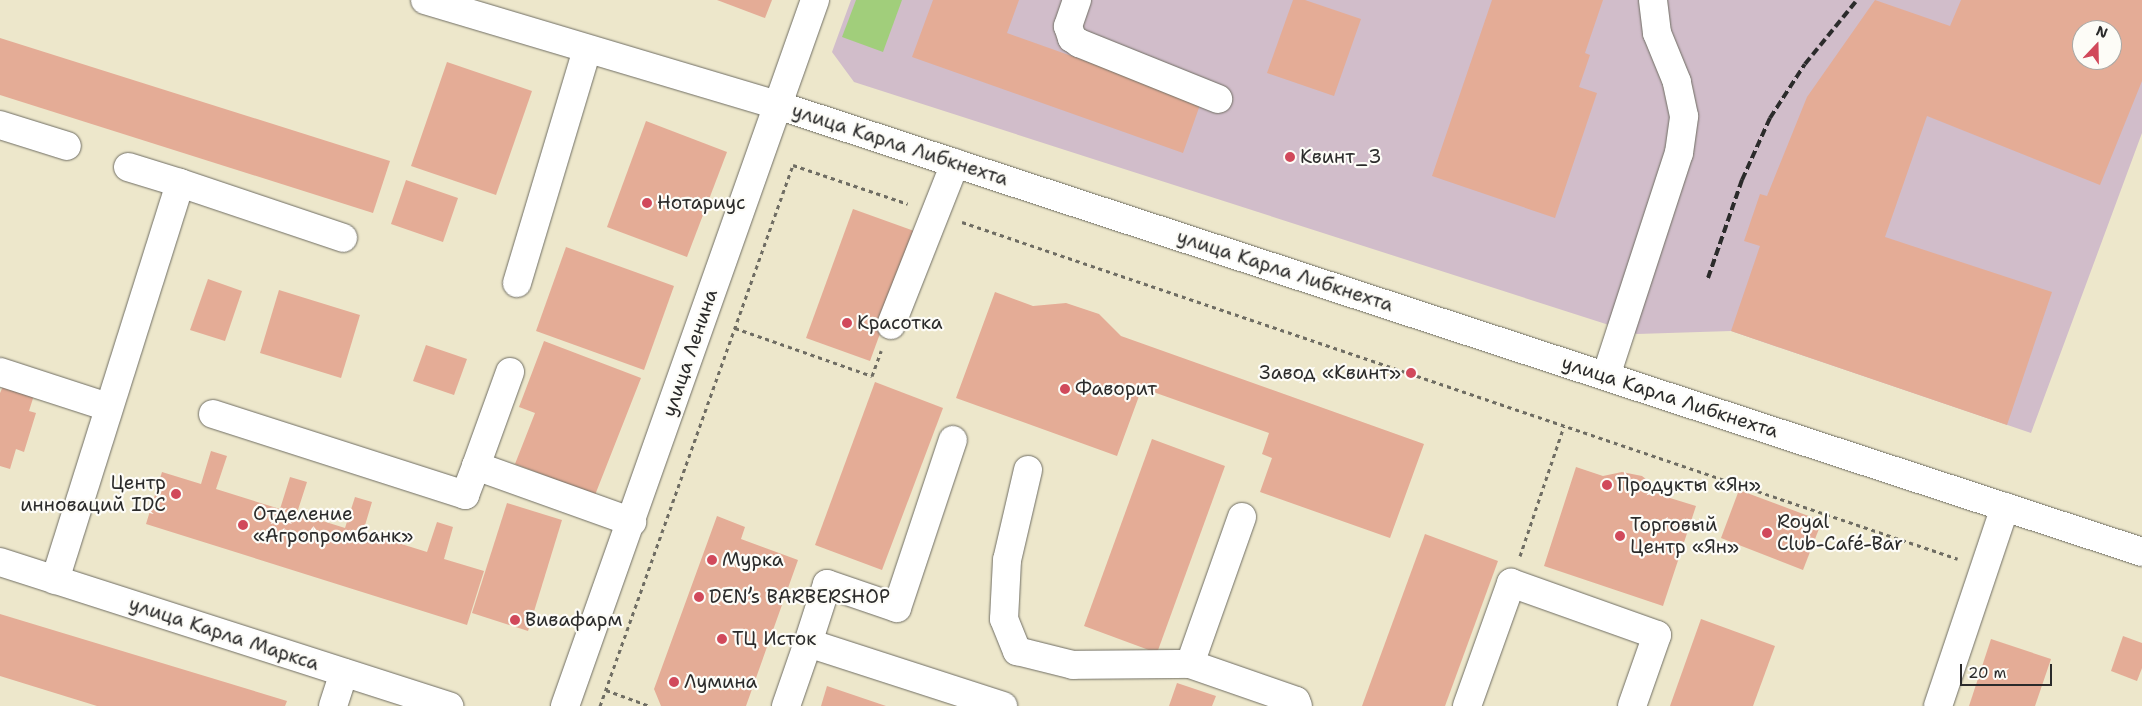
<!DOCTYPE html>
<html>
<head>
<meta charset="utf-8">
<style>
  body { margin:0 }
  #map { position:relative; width:2142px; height:706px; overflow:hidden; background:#ede7cb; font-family:"Shantell Sans",sans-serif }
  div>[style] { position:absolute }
  .industrial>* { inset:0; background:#d1bdca }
  .green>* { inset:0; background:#a1ce7b }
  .building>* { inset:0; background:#e4ac96 }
  .path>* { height:3px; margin-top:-1.5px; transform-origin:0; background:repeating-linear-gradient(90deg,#6f6d63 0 4px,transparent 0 8px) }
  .roads { filter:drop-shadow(0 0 1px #6f6d63) drop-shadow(0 0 1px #6f6d63) }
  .minor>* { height:28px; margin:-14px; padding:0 14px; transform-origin:14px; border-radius:14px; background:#fff }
  .major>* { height:28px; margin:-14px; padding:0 14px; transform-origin:14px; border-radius:14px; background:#fff }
  .rail>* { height:4px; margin-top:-2px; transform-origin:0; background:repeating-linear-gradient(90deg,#2b2b2b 0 8px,transparent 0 12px) }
  .dots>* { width:14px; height:14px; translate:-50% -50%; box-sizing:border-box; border:2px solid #fdfcf7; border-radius:50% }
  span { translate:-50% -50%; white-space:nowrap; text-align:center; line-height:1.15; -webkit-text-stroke:4.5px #fdfcf7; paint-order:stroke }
  .street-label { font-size:19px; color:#2b2b2b }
  .poi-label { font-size:19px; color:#2b2b2b }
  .left { translate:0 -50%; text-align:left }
  .right { translate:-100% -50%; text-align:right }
  .north { position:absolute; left:2072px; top:20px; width:50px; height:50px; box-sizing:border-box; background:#fdfcf7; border:1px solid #a9a8a5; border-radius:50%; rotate:21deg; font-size:14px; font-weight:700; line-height:20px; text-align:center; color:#2b2b2b }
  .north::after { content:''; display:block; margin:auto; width:18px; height:22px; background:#d1495b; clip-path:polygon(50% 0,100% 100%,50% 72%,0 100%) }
  .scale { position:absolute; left:1960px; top:664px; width:92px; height:22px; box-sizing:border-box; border:2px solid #2b2b2b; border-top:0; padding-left:6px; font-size:15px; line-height:18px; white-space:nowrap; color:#2b2b2b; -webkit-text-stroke:4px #fdfcf7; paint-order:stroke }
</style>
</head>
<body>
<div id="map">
  <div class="industrial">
    <i style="clip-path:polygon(evenodd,851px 0,2142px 0,2142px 133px,2031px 433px,1731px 331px,1637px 334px,854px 82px,832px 52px,851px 0,2082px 30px,2112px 30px,2112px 60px,2082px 60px,2082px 30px)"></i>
  </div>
  <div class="green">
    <i style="clip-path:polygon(856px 0,902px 0,883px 52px,842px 37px)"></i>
  </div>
  <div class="building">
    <i style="clip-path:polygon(717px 0,772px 0,765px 18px)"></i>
    <i style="clip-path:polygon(933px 0,1019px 0,1007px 33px,1201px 102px,1183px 153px,912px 57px)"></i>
    <i style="clip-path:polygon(1293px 0,1305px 0,1361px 19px,1334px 96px,1267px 73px)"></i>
    <i style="clip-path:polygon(1492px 0,1603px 0,1585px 53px,1590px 55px,1579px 87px,1597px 93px,1555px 218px,1432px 176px)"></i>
    <i style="clip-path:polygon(evenodd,1875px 0,1950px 26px,1961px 0,2142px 0,2142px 81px,2100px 185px,1927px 116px,1885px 237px,2052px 292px,2007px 425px,1731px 331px,1760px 246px,1744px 241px,1760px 194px,1767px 196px,1807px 97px,1875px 0,2082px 30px,2112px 30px,2112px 60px,2082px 60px,2082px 30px)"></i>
    <i style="clip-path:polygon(0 38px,390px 161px,373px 213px,0 95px)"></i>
    <i style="clip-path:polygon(447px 62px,532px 91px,496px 195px,411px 166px)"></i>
    <i style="clip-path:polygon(646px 121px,727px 152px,687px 257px,607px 227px)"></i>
    <i style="clip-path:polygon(406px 180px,458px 198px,443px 242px,391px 224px)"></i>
    <i style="clip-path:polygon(853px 209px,917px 232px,870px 361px,806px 338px)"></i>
    <i style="clip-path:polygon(566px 247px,674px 286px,644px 370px,536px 331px)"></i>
    <i style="clip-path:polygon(208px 279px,242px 291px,225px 341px,190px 330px)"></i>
    <i style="clip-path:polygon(279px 290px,360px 315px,341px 378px,260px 353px)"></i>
    <i style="clip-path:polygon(995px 292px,1033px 306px,1066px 303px,1099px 314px,1121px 336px,1424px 444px,1390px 538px,1260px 492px,1272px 458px,1262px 454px,1269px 433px,1142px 388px,1117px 456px,956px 398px)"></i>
    <i style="clip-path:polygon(544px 341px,641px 378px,595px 495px,515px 464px,535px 413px,519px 407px)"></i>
    <i style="clip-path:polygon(426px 345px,467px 359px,454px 395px,413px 381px)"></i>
    <i style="clip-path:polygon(5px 382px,35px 392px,29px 411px,36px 413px,24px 452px,16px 449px,10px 469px,0 466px,0 393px)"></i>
    <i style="clip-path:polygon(875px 382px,943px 408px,882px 570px,815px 545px)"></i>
    <i style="clip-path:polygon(1152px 439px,1225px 466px,1157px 653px,1084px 626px)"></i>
    <i style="clip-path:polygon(211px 451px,227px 456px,216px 489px,280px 509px,290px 477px,307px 482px,297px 513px,345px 528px,355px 497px,372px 502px,363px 532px,427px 552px,437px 522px,453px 527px,444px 559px,484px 571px,467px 625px,146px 524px,162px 472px,201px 484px)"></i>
    <i style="clip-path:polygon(1576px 467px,1603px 476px,1622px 472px,1642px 476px,1670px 498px,1696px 506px,1663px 606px,1544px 566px)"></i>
    <i style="clip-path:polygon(1739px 490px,1822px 521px,1803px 570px,1721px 538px)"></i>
    <i style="clip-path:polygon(507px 503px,562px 520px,528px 631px,472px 613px)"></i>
    <i style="clip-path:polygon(717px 516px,745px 527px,741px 539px,798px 560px,746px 706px,661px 706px,654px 689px)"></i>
    <i style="clip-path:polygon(1425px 534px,1498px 561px,1445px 706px,1362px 706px)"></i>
    <i style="clip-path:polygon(0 614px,287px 701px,285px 706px,97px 706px,0 676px)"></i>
    <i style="clip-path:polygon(1701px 619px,1775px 646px,1753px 706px,1670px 706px)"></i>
    <i style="clip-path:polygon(2123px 636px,2142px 643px,2142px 668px,2137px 681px,2111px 671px)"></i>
    <i style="clip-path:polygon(1991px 639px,2051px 659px,2035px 706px,1969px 706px)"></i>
    <i style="clip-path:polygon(1177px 683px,1216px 696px,1212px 706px,1169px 706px)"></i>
    <i style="clip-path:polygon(827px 686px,886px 706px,821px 706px)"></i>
  </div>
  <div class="path">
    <i style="left:962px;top:222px;width:1051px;rotate:18.69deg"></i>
    <i style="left:735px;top:328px;width:145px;rotate:19.3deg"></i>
    <i style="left:872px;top:376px;width:27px;rotate:-70deg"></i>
    <i style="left:1520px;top:556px;width:137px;rotate:-71.3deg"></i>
    <i style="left:606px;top:690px;width:47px;rotate:20deg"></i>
    <i style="left:600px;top:706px;width:574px;rotate:-70.37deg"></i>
    <i style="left:793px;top:165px;width:121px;rotate:18.7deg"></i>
  </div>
  <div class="roads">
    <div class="minor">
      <i style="left:1077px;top:0;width:28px;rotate:109deg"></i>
      <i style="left:1068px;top:26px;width:13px;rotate:72deg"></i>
      <i style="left:1072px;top:38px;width:9px;rotate:36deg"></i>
      <i style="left:1079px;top:43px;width:150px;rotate:21.9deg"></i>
      <i style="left:0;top:125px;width:70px;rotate:17.4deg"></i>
      <i style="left:128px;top:167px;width:54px;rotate:17.1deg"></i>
      <i style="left:517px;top:283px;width:244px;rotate:-73.3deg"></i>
      <i style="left:891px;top:325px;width:174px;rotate:-68.4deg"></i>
      <i style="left:0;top:372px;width:114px;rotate:18deg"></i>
      <i style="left:1606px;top:376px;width:235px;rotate:-71.9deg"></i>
      <i style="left:1679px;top:153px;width:37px;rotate:-82deg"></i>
      <i style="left:1684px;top:116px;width:35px;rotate:-102deg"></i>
      <i style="left:1677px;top:82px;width:53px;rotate:-112.2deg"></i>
      <i style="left:1657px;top:33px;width:33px;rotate:-97deg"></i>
      <i style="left:213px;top:414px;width:265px;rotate:17.8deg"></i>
      <i style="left:465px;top:495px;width:31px;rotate:-69deg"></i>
      <i style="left:476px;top:466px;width:166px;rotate:19.7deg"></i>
      <i style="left:476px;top:466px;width:100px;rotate:-70.1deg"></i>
      <i style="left:1028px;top:470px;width:92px;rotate:103.1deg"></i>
      <i style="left:1007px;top:560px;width:59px;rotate:92.9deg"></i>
      <i style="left:1004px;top:619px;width:35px;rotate:68deg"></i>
      <i style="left:1017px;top:651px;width:58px;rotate:14deg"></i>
      <i style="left:1073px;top:665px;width:117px;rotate:-0.5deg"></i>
      <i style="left:1242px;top:517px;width:156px;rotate:109.5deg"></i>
      <i style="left:1190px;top:664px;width:112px;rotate:19.2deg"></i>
      <i style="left:1296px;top:701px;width:5px;rotate:68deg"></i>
      <i style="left:0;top:562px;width:472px;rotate:17.8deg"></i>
      <i style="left:55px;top:580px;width:416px;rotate:-72.5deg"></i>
      <i style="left:180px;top:183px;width:172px;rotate:18.6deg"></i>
      <i style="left:808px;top:643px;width:62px;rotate:-72.1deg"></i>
      <i style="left:827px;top:584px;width:74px;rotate:18.9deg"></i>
      <i style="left:897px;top:608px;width:177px;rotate:-71.6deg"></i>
      <i style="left:333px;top:706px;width:35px;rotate:-72deg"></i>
      <i style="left:565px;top:706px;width:749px;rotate:-70.5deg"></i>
      <i style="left:786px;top:706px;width:67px;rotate:-70.8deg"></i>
      <i style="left:808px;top:643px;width:205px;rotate:17.9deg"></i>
      <i style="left:1467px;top:706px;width:131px;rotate:-70.3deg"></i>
      <i style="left:1511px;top:583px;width:155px;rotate:19.6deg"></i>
      <i style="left:1657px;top:635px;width:75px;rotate:109.4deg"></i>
      <i style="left:1938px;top:706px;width:210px;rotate:-71.4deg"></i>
    </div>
    <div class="major">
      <i style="left:425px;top:0;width:367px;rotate:16.6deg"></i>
      <i style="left:777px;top:105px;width:1436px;rotate:18.13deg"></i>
    </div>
  </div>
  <div class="rail">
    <i style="left:1708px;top:278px;width:104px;rotate:-70.9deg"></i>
    <i style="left:1742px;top:180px;width:68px;rotate:-65.7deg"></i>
    <i style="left:1770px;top:118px;width:64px;rotate:-57.1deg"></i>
    <i style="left:1805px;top:64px;width:82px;rotate:-50.9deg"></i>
  </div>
  <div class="dots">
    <i style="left:1290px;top:157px;background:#d1495b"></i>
    <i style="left:647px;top:203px;background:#d1495b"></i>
    <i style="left:847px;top:323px;background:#d1495b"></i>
    <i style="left:1411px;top:373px;background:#d1495b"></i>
    <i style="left:1065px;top:389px;background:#d1495b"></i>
    <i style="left:1607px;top:485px;background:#d1495b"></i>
    <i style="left:176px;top:494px;background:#d1495b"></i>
    <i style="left:243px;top:525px;background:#d1495b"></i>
    <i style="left:1767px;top:533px;background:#d1495b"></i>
    <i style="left:1620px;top:536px;background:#d1495b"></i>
    <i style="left:712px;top:560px;background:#d1495b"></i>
    <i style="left:699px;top:597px;background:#d1495b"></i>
    <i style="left:515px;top:620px;background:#d1495b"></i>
    <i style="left:722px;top:639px;background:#d1495b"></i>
    <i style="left:674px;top:682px;background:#d1495b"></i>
  </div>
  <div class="street-label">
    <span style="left:900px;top:145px;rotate:18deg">улица Карла Либкнехта</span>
    <span style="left:1285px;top:271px;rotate:18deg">улица Карла Либкнехта</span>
    <span style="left:690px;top:353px;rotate:-71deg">улица Ленина</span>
    <span style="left:1670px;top:397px;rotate:18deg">улица Карла Либкнехта</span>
    <span style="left:224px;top:634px;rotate:18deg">улица Карла Маркса</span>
  </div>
  <div class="poi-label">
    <span class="left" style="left:1300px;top:157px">Квинт_3</span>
    <span class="left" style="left:657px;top:203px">Нотариус</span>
    <span class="left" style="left:857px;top:323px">Красотка</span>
    <span class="right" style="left:1401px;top:373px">Завод «Квинт»</span>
    <span class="left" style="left:1075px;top:389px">Фаворит</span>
    <span class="right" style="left:166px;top:494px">Центр<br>инноваций IDC</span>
    <span class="left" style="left:1617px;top:485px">Продукты «Ян»</span>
    <span class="left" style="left:253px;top:525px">Отделение<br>«Агропромбанк»</span>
    <span class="left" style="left:1777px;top:533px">Royal<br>Club-Café-Bar</span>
    <span class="left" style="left:1630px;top:536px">Торговый<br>Центр «Ян»</span>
    <span class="left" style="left:722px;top:560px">Мурка</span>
    <span class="left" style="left:709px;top:597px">DEN’s BARBERSHOP</span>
    <span class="left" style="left:525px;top:620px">Вивафарм</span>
    <span class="left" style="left:732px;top:639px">ТЦ Исток</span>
    <span class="left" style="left:684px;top:682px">Лумина</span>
  </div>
  <div class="north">N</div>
  <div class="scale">20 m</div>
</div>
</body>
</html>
